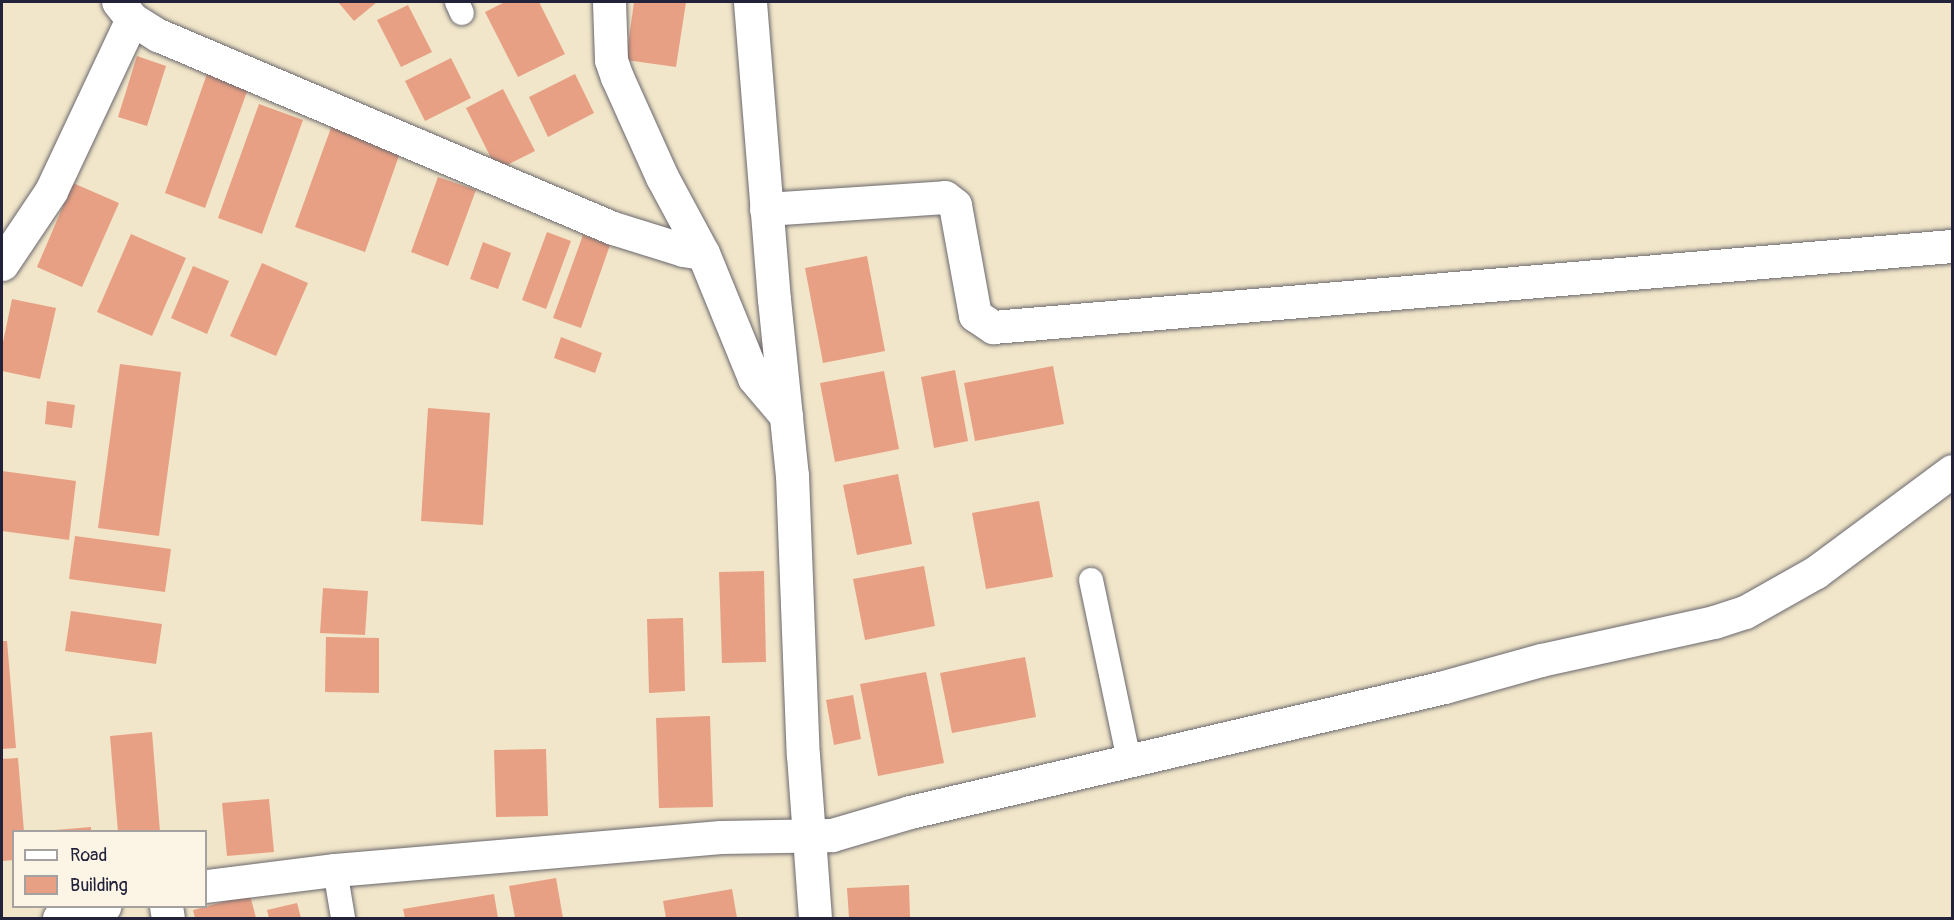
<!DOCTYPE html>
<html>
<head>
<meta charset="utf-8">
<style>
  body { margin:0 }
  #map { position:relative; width:1954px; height:920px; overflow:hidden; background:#f1e6c9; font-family:Pangolin,sans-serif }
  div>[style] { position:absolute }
  .building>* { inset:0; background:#e8a084 }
  .roads { filter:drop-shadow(0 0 2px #6a676d) drop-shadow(0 0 2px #6a676d) }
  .service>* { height:24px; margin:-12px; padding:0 12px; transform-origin:12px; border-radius:12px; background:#fff }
  .minor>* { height:33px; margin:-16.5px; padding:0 16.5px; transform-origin:16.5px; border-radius:16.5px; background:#fff }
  span { translate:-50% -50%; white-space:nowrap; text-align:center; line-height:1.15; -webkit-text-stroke:4.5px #fcf5e5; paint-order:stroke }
  .frame { position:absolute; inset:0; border:3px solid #22223b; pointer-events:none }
  .legend { position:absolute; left:12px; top:830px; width:195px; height:78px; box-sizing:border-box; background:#fcf5e5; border:2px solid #a5a1a1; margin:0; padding:8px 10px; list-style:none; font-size:18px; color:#22223b }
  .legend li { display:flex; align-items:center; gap:12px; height:30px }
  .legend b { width:30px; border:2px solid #a5a1a1 }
</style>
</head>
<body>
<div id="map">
  <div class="building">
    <i style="clip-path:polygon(338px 2px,377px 2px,354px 21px)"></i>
    <i style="clip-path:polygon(505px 2px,539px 2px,565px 54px,518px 77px,485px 12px)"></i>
    <i style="clip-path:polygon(634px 2px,686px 2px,676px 67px,626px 60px)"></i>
    <i style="clip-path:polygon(408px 5px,432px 52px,401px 67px,377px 20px)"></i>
    <i style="clip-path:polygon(137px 56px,166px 66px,147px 126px,118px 117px)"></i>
    <i style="clip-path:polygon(451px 58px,471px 98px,425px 121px,405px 81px)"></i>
    <i style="clip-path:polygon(208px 71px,249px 86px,205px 208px,165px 193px)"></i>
    <i style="clip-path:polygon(575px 74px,594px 113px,548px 137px,529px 97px)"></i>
    <i style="clip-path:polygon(503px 89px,535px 151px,497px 170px,466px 108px)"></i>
    <i style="clip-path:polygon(259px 104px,303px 120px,262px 234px,218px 218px)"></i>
    <i style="clip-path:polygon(332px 125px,401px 150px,365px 252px,295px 227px)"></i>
    <i style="clip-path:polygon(438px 177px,476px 190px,448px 266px,411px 252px)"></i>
    <i style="clip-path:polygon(73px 183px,119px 203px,82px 287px,37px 267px)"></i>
    <i style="clip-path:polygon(547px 232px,571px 241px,546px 309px,522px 300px)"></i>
    <i style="clip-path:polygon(131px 234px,186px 258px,152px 336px,97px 312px)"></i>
    <i style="clip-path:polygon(583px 235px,610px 245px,581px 328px,553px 318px)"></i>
    <i style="clip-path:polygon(483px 242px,511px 253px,498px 289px,470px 279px)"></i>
    <i style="clip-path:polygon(867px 256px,885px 351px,823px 363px,805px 268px)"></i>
    <i style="clip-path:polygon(262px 263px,308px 283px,276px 356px,230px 336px)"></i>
    <i style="clip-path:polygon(193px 266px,229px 281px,207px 334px,171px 318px)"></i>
    <i style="clip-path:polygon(12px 299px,56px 308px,40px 379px,2px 371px,2px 347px)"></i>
    <i style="clip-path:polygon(561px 337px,602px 353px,595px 373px,554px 358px)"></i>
    <i style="clip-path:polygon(120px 364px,181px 372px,159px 536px,98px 528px)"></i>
    <i style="clip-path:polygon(1053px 366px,1064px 424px,975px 441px,964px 383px)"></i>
    <i style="clip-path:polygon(955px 370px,968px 441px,934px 448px,921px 377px)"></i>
    <i style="clip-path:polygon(884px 371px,899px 449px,835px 462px,820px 383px)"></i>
    <i style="clip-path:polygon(47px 401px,75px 405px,72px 428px,45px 424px)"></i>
    <i style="clip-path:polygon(428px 408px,490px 413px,483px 525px,421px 521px)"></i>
    <i style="clip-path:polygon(2px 471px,76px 481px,69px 540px,2px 531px)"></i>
    <i style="clip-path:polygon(898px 474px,912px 544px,857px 555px,843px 485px)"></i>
    <i style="clip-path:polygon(1039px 501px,1053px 577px,986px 589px,972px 513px)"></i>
    <i style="clip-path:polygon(75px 536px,171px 549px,165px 592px,69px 579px)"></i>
    <i style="clip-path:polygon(924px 566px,935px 626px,865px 640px,853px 579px)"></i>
    <i style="clip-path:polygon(764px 571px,766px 662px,722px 663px,719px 572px)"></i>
    <i style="clip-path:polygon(323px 588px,368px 591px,365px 635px,320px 633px)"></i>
    <i style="clip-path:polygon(71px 611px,162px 624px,156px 664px,65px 651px)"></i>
    <i style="clip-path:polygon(683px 618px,685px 691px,649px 693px,647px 619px)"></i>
    <i style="clip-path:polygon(326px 637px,379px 638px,379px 693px,325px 692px)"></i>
    <i style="clip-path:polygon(2px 641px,7px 641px,16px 748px,2px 749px)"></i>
    <i style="clip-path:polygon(1025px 657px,1036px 717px,952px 733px,940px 673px)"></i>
    <i style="clip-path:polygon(926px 672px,944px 763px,878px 776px,860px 684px)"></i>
    <i style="clip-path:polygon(853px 695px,861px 739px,834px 745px,826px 700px)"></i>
    <i style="clip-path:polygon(710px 716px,713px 807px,659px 808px,656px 718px)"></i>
    <i style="clip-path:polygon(152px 732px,160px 832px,118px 832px,110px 736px)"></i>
    <i style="clip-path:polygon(546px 749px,548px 816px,496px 817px,494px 750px)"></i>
    <i style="clip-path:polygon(18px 758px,24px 832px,14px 832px,14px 860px,2px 861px,2px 759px)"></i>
    <i style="clip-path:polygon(269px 799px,274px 852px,227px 856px,222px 803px)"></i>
    <i style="clip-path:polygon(91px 827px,91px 832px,55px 832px,55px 830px)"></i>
    <i style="clip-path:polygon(556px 878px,563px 918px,515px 918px,509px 886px)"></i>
    <i style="clip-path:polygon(909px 885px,910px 918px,849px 918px,847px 888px)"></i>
    <i style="clip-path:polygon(732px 889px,737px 918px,666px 918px,663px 901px)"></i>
    <i style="clip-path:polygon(494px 894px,498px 918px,405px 918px,403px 909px)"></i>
    <i style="clip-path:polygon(250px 895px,256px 918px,195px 918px,193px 910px)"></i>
    <i style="clip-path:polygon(297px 903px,301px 918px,269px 918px,267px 910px)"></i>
  </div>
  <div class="roads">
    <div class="service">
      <i style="left:457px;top:2px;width:12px;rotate:66deg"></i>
      <i style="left:1091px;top:580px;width:184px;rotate:78.1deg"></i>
      <i style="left:335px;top:870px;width:49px;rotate:80.5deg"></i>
    </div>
    <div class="minor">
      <i style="left:609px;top:2px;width:58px;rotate:88deg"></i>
      <i style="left:611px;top:60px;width:18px;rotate:71deg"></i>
      <i style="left:617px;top:77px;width:110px;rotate:65.8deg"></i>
      <i style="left:662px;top:177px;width:86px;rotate:61.7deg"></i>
      <i style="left:703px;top:253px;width:135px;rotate:67.8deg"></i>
      <i style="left:754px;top:378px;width:50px;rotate:49.9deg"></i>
      <i style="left:750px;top:2px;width:298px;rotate:85.4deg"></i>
      <i style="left:774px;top:299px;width:177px;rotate:84.2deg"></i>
      <i style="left:792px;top:475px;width:280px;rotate:87.8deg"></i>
      <i style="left:803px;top:755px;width:163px;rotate:85.8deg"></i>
      <i style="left:132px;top:19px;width:31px;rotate:32deg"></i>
      <i style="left:158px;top:35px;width:494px;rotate:23deg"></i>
      <i style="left:613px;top:228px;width:73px;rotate:17.4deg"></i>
      <i style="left:683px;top:250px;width:20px;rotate:9deg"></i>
      <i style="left:766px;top:209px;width:179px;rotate:-3.8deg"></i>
      <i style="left:945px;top:197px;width:13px;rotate:39deg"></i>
      <i style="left:955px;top:205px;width:112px;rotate:79.7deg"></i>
      <i style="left:975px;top:315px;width:22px;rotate:34deg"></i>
      <i style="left:993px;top:327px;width:962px;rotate:-4.83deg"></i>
      <i style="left:2px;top:264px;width:88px;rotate:-56.1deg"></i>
      <i style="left:51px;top:191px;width:190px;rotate:-64.8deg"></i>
      <i style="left:132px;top:19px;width:22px;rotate:-129deg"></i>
      <i style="left:206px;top:886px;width:130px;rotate:-7.1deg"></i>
      <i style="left:335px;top:870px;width:387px;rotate:-4.9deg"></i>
      <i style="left:721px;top:837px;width:111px;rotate:-1deg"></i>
      <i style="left:832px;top:835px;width:81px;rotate:-16.4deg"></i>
      <i style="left:910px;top:812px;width:548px;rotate:-13.17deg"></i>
      <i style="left:1444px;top:687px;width:101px;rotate:-15.6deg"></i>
      <i style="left:1541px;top:660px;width:177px;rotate:-12.4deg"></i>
      <i style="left:1714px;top:622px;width:33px;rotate:-18deg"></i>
      <i style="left:1745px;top:612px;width:81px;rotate:-29.4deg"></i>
      <i style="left:1816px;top:572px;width:169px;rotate:-36.6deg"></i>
      <i style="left:166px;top:906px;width:12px;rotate:81deg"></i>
      <i style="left:59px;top:918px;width:47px;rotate:-14.9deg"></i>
    </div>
  </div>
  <div class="frame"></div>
  <ul class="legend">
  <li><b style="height:8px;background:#fff"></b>Road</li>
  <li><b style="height:16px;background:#e8a084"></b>Building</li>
  </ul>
</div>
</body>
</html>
